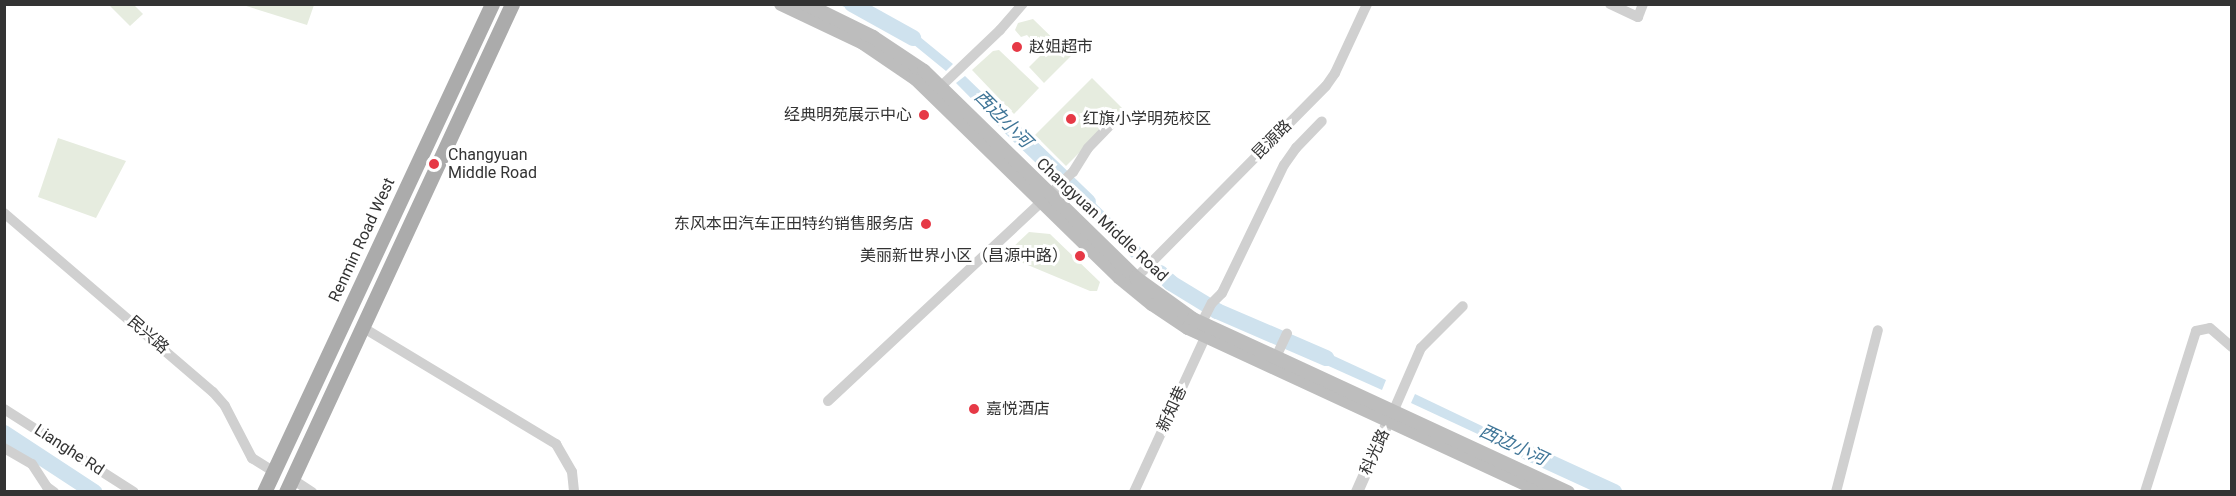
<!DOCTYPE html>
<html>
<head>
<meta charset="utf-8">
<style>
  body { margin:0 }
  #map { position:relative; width:2236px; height:496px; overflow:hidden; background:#fff; font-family:Roboto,"Noto Sans SC",sans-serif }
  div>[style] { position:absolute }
  .green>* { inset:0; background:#e6ecdf }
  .water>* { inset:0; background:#cfe2ee }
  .river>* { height:16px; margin:-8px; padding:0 8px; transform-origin:8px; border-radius:8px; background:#cfe2ee }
  .minor>* { height:10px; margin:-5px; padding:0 5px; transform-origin:5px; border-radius:5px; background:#d0d0d0 }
  .tertiary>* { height:12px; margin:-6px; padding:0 6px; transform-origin:6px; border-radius:6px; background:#d0d0d0 }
  .secondary>* { height:14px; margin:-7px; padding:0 7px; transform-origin:7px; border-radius:7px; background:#bdbdbd }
  .primary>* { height:15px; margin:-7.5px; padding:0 7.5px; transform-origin:7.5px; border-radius:7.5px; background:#ababab }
  .dots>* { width:16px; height:16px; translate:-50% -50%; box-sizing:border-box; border:3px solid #fff; border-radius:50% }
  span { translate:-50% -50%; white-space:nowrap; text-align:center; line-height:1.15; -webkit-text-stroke:6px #fff; paint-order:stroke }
  .poi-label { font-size:16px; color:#333 }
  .left { translate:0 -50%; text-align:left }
  .right { translate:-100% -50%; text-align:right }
  .street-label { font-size:16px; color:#333 }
  .water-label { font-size:18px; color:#3f7597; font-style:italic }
  .frame { position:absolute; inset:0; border:6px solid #333; pointer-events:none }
</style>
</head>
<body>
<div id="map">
  <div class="green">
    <i style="clip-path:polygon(109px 5px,134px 5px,143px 14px,130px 26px)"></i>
    <i style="clip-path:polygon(243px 5px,314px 5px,307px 25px)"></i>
    <i style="clip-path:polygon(1033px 19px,1071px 56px,1044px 83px,1029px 67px,1043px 53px,1027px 35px,1021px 37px,1015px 30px,1018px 23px)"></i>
    <i style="clip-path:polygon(999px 50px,1039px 88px,1014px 114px,972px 70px,993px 51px)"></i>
    <i style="clip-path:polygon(1092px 78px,1123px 109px,1066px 166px,1035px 135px)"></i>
    <i style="clip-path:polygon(58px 138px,126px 161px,96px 218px,38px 197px)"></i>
    <i style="clip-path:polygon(1029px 232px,1050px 234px,1100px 282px,1097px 291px,1090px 291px,1023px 263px,1010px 250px)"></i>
  </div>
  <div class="water">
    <i style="clip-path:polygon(840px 5px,865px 5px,882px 12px,878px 22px)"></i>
    <i style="clip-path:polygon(896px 21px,920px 37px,953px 64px,946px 71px,908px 40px,892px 32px)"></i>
    <i style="clip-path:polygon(965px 76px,1025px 134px,1015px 143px,956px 83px)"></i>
    <i style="clip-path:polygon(1033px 141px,1065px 172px,1056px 182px,1025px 150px)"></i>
    <i style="clip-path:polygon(1075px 183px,1143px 250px,1134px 260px,1066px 190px)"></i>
    <i style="clip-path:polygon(1162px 270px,1207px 299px,1201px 309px,1156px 277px)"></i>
    <i style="clip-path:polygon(1219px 307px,1275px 332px,1271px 341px,1213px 315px)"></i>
    <i style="clip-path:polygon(1308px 344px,1386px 380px,1382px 390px,1304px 355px)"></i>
    <i style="clip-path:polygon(1415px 394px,1547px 457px,1544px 465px,1411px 403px)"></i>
    <i style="clip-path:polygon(1561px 464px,1616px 487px,1613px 491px,1605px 491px,1558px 473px)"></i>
  </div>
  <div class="river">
    <i style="left:852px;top:4px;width:70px;rotate:29.1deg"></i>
    <i style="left:1005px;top:122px;width:115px;rotate:43.9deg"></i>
    <i style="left:1160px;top:273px;width:15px;rotate:42deg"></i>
    <i style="left:1171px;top:283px;width:54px;rotate:31.3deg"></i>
    <i style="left:1217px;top:311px;width:119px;rotate:23.3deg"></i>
    <i style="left:4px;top:433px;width:108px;rotate:33.2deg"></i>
    <i style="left:1527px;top:452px;width:96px;rotate:24.7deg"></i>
  </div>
  <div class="minor">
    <i style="left:1610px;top:4px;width:31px;rotate:25deg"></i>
    <i style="left:1638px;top:17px;width:14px;rotate:-69deg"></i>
    <i style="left:935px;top:92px;width:90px;rotate:-43.6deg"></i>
    <i style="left:1000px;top:30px;width:35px;rotate:-49deg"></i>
    <i style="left:4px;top:213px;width:275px;rotate:40.6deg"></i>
    <i style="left:213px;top:392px;width:18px;rotate:49deg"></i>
    <i style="left:225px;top:406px;width:59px;rotate:62.6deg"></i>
    <i style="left:252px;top:458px;width:25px;rotate:32deg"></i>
    <i style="left:1131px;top:283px;width:277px;rotate:-45.3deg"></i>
    <i style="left:1326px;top:86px;width:16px;rotate:-55deg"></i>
    <i style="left:1335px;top:73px;width:76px;rotate:-65.1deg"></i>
    <i style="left:362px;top:327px;width:227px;rotate:31.1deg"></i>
    <i style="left:556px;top:444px;width:32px;rotate:60deg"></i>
    <i style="left:572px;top:472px;width:20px;rotate:84deg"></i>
    <i style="left:1199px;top:328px;width:28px;rotate:-63deg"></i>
    <i style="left:1212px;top:303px;width:14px;rotate:-45deg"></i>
    <i style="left:1222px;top:293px;width:142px;rotate:-64.2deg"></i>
    <i style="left:1284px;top:165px;width:21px;rotate:-55deg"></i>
    <i style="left:1296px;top:148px;width:37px;rotate:-46deg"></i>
    <i style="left:1276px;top:357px;width:26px;rotate:-65deg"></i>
    <i style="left:828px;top:401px;width:304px;rotate:-43deg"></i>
    <i style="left:1050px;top:194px;width:32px;rotate:-44deg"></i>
    <i style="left:1073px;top:172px;width:28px;rotate:-58deg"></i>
    <i style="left:1088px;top:148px;width:42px;rotate:-46deg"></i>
    <i style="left:4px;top:409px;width:154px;rotate:32.6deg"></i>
    <i style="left:1393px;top:412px;width:70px;rotate:-66.4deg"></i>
    <i style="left:1421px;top:348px;width:59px;rotate:-45deg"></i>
    <i style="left:4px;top:448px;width:32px;rotate:30deg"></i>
    <i style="left:32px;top:464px;width:27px;rotate:57deg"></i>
    <i style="left:47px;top:487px;width:9px;rotate:36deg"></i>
    <i style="left:292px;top:479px;width:24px;rotate:33deg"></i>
    <i style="left:1134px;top:492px;width:177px;rotate:-65.3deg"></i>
    <i style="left:1836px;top:492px;width:167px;rotate:-75.5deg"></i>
    <i style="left:2145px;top:492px;width:169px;rotate:-72.4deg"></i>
    <i style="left:2196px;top:331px;width:14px;rotate:-12deg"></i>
    <i style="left:2210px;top:328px;width:29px;rotate:41deg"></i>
  </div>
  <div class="tertiary">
    <i style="left:1357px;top:492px;width:86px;rotate:-66.1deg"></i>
  </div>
  <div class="secondary">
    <i style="left:781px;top:4px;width:91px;rotate:25.4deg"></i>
    <i style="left:863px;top:43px;width:64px;rotate:34.2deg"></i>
    <i style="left:916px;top:79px;width:284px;rotate:44.3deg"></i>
    <i style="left:1119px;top:277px;width:43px;rotate:39.3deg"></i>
    <i style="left:1152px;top:304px;width:43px;rotate:33.7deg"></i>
    <i style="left:1188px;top:328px;width:391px;rotate:24.8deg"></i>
    <i style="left:806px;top:4px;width:75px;rotate:26.2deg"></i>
    <i style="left:873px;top:37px;width:61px;rotate:33.7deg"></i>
    <i style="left:924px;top:71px;width:296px;rotate:44.3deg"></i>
    <i style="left:1136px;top:278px;width:70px;rotate:35.7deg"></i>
    <i style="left:1193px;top:319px;width:413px;rotate:24.8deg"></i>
  </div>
  <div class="primary">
    <i style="left:264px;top:492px;width:539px;rotate:-64.96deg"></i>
    <i style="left:286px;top:492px;width:538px;rotate:-65.15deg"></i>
  </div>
  <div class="dots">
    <i style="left:1017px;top:47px;background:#e63946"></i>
    <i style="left:924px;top:115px;background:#e63946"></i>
    <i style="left:1071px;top:119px;background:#e63946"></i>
    <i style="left:434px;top:164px;background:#e63946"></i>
    <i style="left:926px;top:224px;background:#e63946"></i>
    <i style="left:1080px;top:256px;background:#e63946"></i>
    <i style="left:974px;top:409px;background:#e63946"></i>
  </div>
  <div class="poi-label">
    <span class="left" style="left:1029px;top:47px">赵姐超市</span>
    <span class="right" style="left:912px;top:115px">经典明苑展示中心</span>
    <span class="left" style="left:1083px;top:119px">红旗小学明苑校区</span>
    <span class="left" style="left:448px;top:164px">Changyuan<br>Middle Road</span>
    <span class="right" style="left:914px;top:224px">东风本田汽车正田特约销售服务店</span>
    <span class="right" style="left:1068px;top:256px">美丽新世界小区（昌源中路）</span>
    <span class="left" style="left:986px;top:409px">嘉悦酒店</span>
  </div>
  <div class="street-label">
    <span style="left:1272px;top:140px;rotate:-45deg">昆源路</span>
    <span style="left:1102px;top:220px;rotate:43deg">Changyuan Middle Road</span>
    <span style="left:362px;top:240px;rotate:-65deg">Renmin Road West</span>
    <span style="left:148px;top:335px;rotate:41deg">民兴路</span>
    <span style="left:1172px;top:409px;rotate:-65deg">新知巷</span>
    <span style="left:69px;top:450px;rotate:33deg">Lianghe Rd</span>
    <span style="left:1375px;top:452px;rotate:-66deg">科光路</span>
  </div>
  <div class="water-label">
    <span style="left:1003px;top:119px;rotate:45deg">西边小河</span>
    <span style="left:1513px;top:445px;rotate:25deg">西边小河</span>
  </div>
  <div class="frame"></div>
</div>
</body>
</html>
